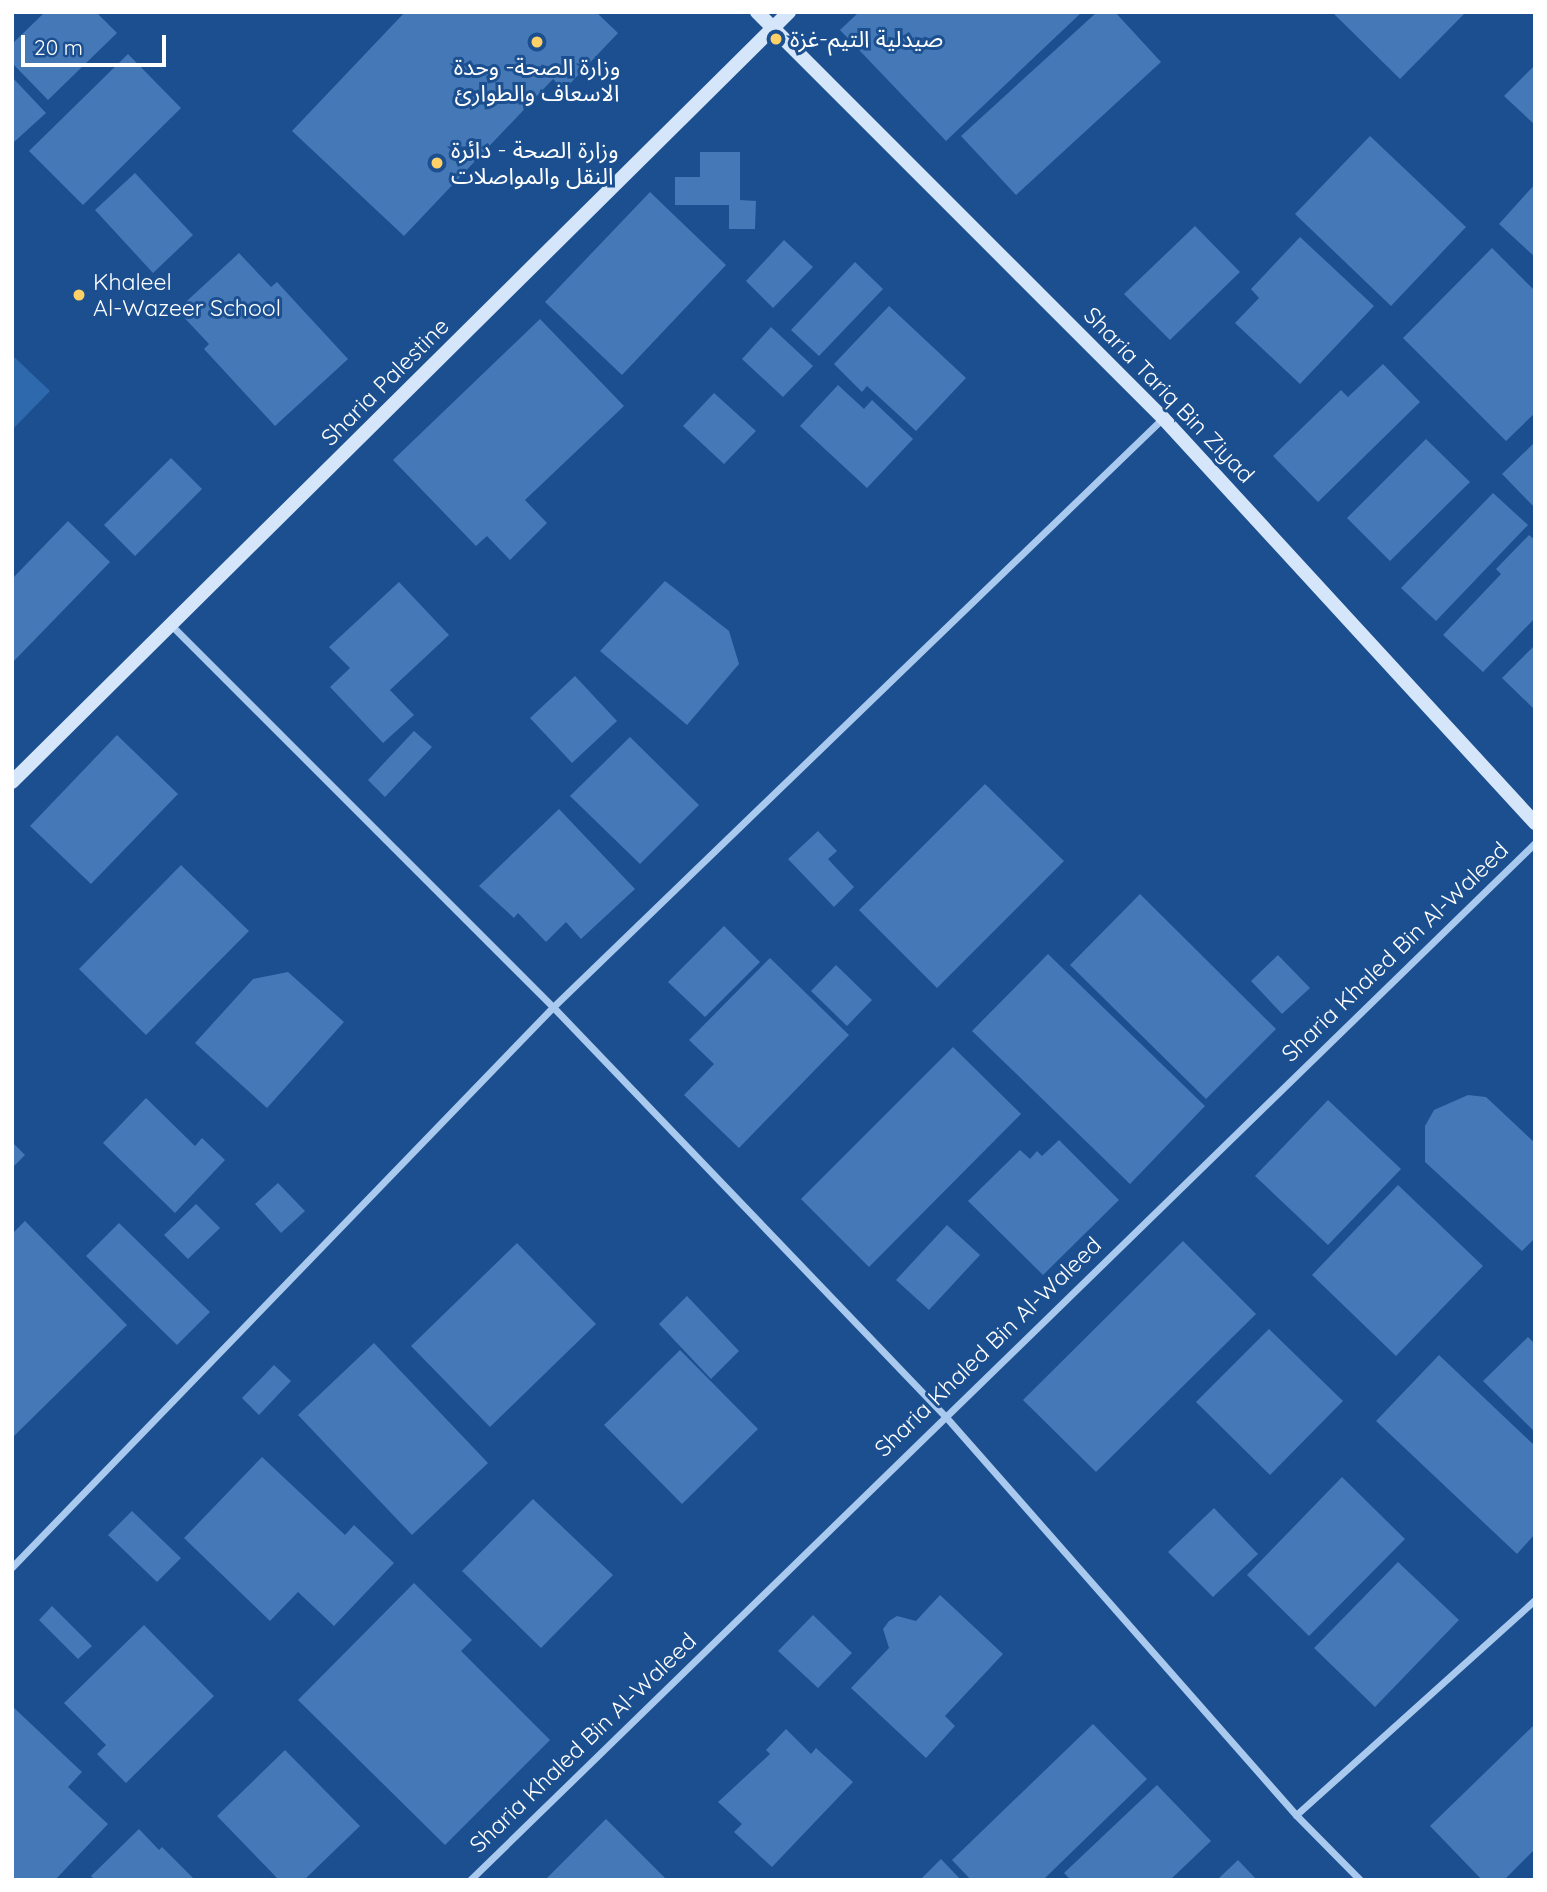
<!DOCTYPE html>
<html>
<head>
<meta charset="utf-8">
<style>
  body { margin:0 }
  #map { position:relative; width:1547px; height:1892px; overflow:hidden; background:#1b4f8f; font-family:Quicksand,"Noto Sans Arabic",sans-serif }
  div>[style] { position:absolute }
  .green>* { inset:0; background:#2e69ad }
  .building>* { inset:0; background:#4478b7 }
  .street>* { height:7px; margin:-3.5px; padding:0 3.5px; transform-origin:3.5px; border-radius:3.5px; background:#a9c9ee }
  .secondary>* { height:14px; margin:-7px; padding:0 7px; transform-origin:7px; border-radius:7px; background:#d6e6fa }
  .dots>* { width:19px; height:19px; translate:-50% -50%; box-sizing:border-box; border:4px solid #1b4f8f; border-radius:50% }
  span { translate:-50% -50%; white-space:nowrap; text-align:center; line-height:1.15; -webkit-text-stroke:6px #1b4f8f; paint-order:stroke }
  .poi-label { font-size:23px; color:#fff }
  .left { translate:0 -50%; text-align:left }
  .street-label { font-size:23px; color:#fff }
  .frame { position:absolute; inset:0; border:14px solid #fff; pointer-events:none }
  .scale { position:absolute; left:21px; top:35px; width:145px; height:32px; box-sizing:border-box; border:4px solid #fff; border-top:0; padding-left:9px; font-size:21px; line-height:24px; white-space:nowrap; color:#fff; -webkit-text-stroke:5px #1b4f8f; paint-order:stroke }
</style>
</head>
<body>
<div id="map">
  <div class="green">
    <i style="clip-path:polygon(12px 355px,50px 391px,12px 430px)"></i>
  </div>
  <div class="building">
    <i style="clip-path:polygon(45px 12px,96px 12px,117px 33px,48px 100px,12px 63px,12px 44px)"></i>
    <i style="clip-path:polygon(405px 12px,596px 12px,618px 33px,564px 90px,553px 79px,404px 236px,292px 131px)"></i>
    <i style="clip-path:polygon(859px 12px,1082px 12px,946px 141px,840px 30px)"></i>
    <i style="clip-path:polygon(1097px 12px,1115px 12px,1161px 62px,1016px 195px,961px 136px)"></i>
    <i style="clip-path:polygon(1332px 12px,1466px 12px,1400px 79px)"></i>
    <i style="clip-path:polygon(128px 54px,181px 108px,83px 205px,29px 151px)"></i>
    <i style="clip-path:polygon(1535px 65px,1535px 125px,1504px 96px)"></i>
    <i style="clip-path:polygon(12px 77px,46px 113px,14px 142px,12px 140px)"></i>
    <i style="clip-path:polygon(1370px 136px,1466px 227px,1391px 306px,1295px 214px)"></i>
    <i style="clip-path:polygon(700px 152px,740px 152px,740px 200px,756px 201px,755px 229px,729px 229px,729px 205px,675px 205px,675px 177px,700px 177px)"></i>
    <i style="clip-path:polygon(135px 173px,193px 235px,153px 273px,95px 210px)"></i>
    <i style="clip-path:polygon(1535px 184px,1535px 257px,1499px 224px)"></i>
    <i style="clip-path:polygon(650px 192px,726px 265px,622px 375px,545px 302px)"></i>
    <i style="clip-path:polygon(1195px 226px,1240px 272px,1170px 340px,1124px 294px)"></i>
    <i style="clip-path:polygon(1300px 237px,1374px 306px,1300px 384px,1235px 323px,1259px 298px,1251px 289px)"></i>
    <i style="clip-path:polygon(784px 240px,813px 267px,773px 308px,746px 281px)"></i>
    <i style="clip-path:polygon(1492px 248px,1535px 291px,1535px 413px,1506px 441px,1403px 338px)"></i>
    <i style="clip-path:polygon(239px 253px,271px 287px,277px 282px,348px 359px,275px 426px,204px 349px,209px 344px,177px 310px)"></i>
    <i style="clip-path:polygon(855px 262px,883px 289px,819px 356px,791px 330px)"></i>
    <i style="clip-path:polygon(889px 306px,966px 378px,916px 431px,867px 386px,862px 392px,834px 364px)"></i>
    <i style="clip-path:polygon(540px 319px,624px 406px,525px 500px,547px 523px,510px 560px,487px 536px,476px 546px,393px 460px)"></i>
    <i style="clip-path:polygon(771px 327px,813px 366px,783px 397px,742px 359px)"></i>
    <i style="clip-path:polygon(1383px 364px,1420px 402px,1318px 502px,1273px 456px,1341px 390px,1348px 397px)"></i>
    <i style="clip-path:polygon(838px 385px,864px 409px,872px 400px,913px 439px,867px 488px,800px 426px)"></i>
    <i style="clip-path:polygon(714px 393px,756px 431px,724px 464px,683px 426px)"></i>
    <i style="clip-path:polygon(1426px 439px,1470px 482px,1390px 561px,1347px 518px)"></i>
    <i style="clip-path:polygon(1535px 442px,1535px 508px,1502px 474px)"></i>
    <i style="clip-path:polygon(171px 458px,202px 489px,135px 556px,104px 525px)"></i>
    <i style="clip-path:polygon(1493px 493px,1528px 525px,1436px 621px,1401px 588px)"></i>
    <i style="clip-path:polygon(68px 521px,110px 562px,12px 663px,12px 579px)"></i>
    <i style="clip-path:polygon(1529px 535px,1535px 540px,1535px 618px,1483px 672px,1443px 635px,1501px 574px,1496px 569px)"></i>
    <i style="clip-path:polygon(665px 581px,729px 631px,739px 664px,687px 725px,600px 651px)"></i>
    <i style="clip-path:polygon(399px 582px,449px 635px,390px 690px,414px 715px,383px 743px,330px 687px,350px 668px,329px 647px)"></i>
    <i style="clip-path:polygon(1535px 645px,1535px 710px,1502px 678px)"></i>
    <i style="clip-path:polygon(575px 676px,617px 721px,572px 763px,530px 718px)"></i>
    <i style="clip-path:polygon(414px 731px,432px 747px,385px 797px,368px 780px)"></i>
    <i style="clip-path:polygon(117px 735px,178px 794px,91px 884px,30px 826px)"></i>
    <i style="clip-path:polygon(630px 737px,699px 805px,640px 864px,570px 796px)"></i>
    <i style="clip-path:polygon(985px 784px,1064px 861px,937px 988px,859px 910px)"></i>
    <i style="clip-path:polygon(559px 809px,635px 889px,581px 939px,566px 922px,546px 942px,518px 913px,514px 918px,479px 886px)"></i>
    <i style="clip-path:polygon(818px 831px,837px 851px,828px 859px,854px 887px,834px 907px,788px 859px)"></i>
    <i style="clip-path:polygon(181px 865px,249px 931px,146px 1035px,79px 969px)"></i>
    <i style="clip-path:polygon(1140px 894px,1276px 1029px,1206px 1099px,1070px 965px)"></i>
    <i style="clip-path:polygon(724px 926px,760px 962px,705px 1017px,668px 982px)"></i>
    <i style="clip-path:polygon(1048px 954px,1205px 1106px,1130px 1184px,972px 1031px)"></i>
    <i style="clip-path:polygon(1278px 955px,1310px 988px,1282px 1014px,1251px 981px)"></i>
    <i style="clip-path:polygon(770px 958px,849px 1035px,739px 1148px,684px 1095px,714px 1064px,689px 1040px)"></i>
    <i style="clip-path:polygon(836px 965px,872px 1000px,847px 1026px,811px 991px)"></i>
    <i style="clip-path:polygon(288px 972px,344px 1022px,267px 1108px,195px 1043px,253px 979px)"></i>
    <i style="clip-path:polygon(953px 1047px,1021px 1114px,869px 1267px,801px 1199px)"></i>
    <i style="clip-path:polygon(1468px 1095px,1486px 1097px,1535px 1143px,1535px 1238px,1522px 1251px,1425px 1162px,1425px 1126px,1434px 1110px)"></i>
    <i style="clip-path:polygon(146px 1098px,195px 1146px,202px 1138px,225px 1160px,175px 1213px,103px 1143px)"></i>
    <i style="clip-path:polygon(1328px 1100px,1401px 1169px,1328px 1245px,1255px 1176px)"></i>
    <i style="clip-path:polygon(1059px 1140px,1119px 1200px,1043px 1275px,968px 1201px,1020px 1150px,1030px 1159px,1037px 1151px,1042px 1156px)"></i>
    <i style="clip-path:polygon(12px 1142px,25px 1155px,12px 1168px)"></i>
    <i style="clip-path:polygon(278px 1183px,305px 1211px,281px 1233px,255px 1204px)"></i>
    <i style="clip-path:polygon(1398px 1185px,1483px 1266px,1396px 1356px,1312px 1275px)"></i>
    <i style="clip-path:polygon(196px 1204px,220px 1228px,188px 1259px,164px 1235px)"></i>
    <i style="clip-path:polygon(25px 1221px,127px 1325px,14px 1436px,12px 1234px)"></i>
    <i style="clip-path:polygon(119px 1223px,210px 1312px,177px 1345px,86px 1256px)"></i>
    <i style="clip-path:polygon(947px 1225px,980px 1255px,929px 1310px,896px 1280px)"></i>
    <i style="clip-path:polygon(1183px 1241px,1256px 1314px,1096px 1472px,1023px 1400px)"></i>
    <i style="clip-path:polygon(517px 1243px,596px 1324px,490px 1427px,411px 1346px)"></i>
    <i style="clip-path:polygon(687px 1296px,739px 1351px,711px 1379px,659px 1324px)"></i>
    <i style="clip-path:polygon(1269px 1329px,1343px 1401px,1270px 1475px,1196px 1402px)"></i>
    <i style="clip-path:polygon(1528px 1337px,1535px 1344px,1535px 1432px,1483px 1381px)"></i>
    <i style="clip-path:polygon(374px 1343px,488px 1463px,412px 1535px,298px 1415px)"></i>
    <i style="clip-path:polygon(680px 1350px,758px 1429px,682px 1504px,604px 1425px)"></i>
    <i style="clip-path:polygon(1439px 1355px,1535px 1446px,1535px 1534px,1517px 1554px,1376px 1421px)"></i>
    <i style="clip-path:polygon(274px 1365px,291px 1381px,259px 1415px,242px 1398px)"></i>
    <i style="clip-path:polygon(262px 1457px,345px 1535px,354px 1525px,394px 1563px,334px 1626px,298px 1592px,270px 1621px,184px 1538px)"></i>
    <i style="clip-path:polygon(1342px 1477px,1405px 1539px,1309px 1636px,1247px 1575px)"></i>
    <i style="clip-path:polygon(533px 1499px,613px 1575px,541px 1648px,462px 1571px)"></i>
    <i style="clip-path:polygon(1214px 1508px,1258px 1554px,1213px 1597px,1168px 1552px)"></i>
    <i style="clip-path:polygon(132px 1511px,181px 1558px,157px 1582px,108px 1535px)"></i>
    <i style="clip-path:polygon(1398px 1562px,1459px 1620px,1375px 1707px,1314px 1648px)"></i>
    <i style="clip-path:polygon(414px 1583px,472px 1640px,461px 1651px,550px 1740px,445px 1845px,298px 1700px)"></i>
    <i style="clip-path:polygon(940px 1595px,1003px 1654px,945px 1716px,955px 1726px,926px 1758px,851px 1688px,889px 1648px,883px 1629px,889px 1621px,897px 1616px,916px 1621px)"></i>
    <i style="clip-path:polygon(52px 1606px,92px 1646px,78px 1659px,39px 1620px)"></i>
    <i style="clip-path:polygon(813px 1615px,852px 1653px,818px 1688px,778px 1651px)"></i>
    <i style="clip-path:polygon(144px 1625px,214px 1696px,126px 1783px,97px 1754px,106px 1745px,64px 1703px)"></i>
    <i style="clip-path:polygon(12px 1706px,82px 1772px,68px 1787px,108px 1824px,55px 1880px,12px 1879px)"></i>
    <i style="clip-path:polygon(1093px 1724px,1147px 1779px,1043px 1880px,971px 1880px,952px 1860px)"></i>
    <i style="clip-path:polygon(1535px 1724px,1535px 1849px,1504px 1880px,1482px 1880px,1430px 1826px)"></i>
    <i style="clip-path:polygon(786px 1729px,811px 1754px,816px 1748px,853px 1782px,772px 1867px,734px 1832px,742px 1824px,718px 1802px,770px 1754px,766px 1750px)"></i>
    <i style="clip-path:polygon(285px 1750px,360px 1826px,304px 1880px,279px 1880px,217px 1816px)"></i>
    <i style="clip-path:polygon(1157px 1785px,1211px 1841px,1170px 1880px,1071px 1880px,1064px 1873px)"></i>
    <i style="clip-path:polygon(606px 1819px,667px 1880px,545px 1880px)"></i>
    <i style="clip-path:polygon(139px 1829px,159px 1850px,162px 1847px,195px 1880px,95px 1880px,91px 1876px)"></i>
    <i style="clip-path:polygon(941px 1859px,961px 1880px,920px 1880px)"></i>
    <i style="clip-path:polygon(1238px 1860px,1257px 1880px,1217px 1880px)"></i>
  </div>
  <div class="street">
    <i style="left:172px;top:626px;width:539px;rotate:45deg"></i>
    <i style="left:553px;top:1007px;width:567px;rotate:46.22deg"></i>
    <i style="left:945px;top:1416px;width:531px;rotate:48.66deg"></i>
    <i style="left:1296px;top:1815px;width:91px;rotate:45.4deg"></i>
    <i style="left:12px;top:1567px;width:779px;rotate:-45.99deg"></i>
    <i style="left:553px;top:1007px;width:848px;rotate:-44deg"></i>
    <i style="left:1296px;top:1815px;width:321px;rotate:-42deg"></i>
    <i style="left:470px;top:1880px;width:1486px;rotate:-44.24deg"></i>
  </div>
  <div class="secondary">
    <i style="left:757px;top:12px;width:574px;rotate:45deg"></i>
    <i style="left:1163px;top:418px;width:550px;rotate:47.43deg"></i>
    <i style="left:12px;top:782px;width:1094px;rotate:-44.74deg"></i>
  </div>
  <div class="dots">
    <i style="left:776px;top:39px;background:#ffd166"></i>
    <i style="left:537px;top:42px;background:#ffd166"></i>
    <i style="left:437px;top:163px;background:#ffd166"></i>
    <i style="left:79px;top:295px;background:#ffd166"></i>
  </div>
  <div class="poi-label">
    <span class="left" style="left:790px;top:39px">صيدلية التيم-غزة</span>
    <span style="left:537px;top:80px">وزارة الصحة- وحدة<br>الاسعاف والطوارئ</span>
    <span class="left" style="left:451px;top:163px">وزارة الصحة - دائرة<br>النقل والمواصلات</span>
    <span class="left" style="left:93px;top:295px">Khaleel<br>Al-Wazeer School</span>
  </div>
  <div class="street-label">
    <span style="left:385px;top:382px;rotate:-45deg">Sharia Palestine</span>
    <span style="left:1169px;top:395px;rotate:46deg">Sharia Tariq Bin Ziyad</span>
    <span style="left:1395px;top:952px;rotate:-44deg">Sharia Khaled Bin Al-Waleed</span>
    <span style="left:988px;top:1347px;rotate:-44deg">Sharia Khaled Bin Al-Waleed</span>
    <span style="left:583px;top:1743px;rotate:-44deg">Sharia Khaled Bin Al-Waleed</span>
  </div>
  <div class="frame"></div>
  <div class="scale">20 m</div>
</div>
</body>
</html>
